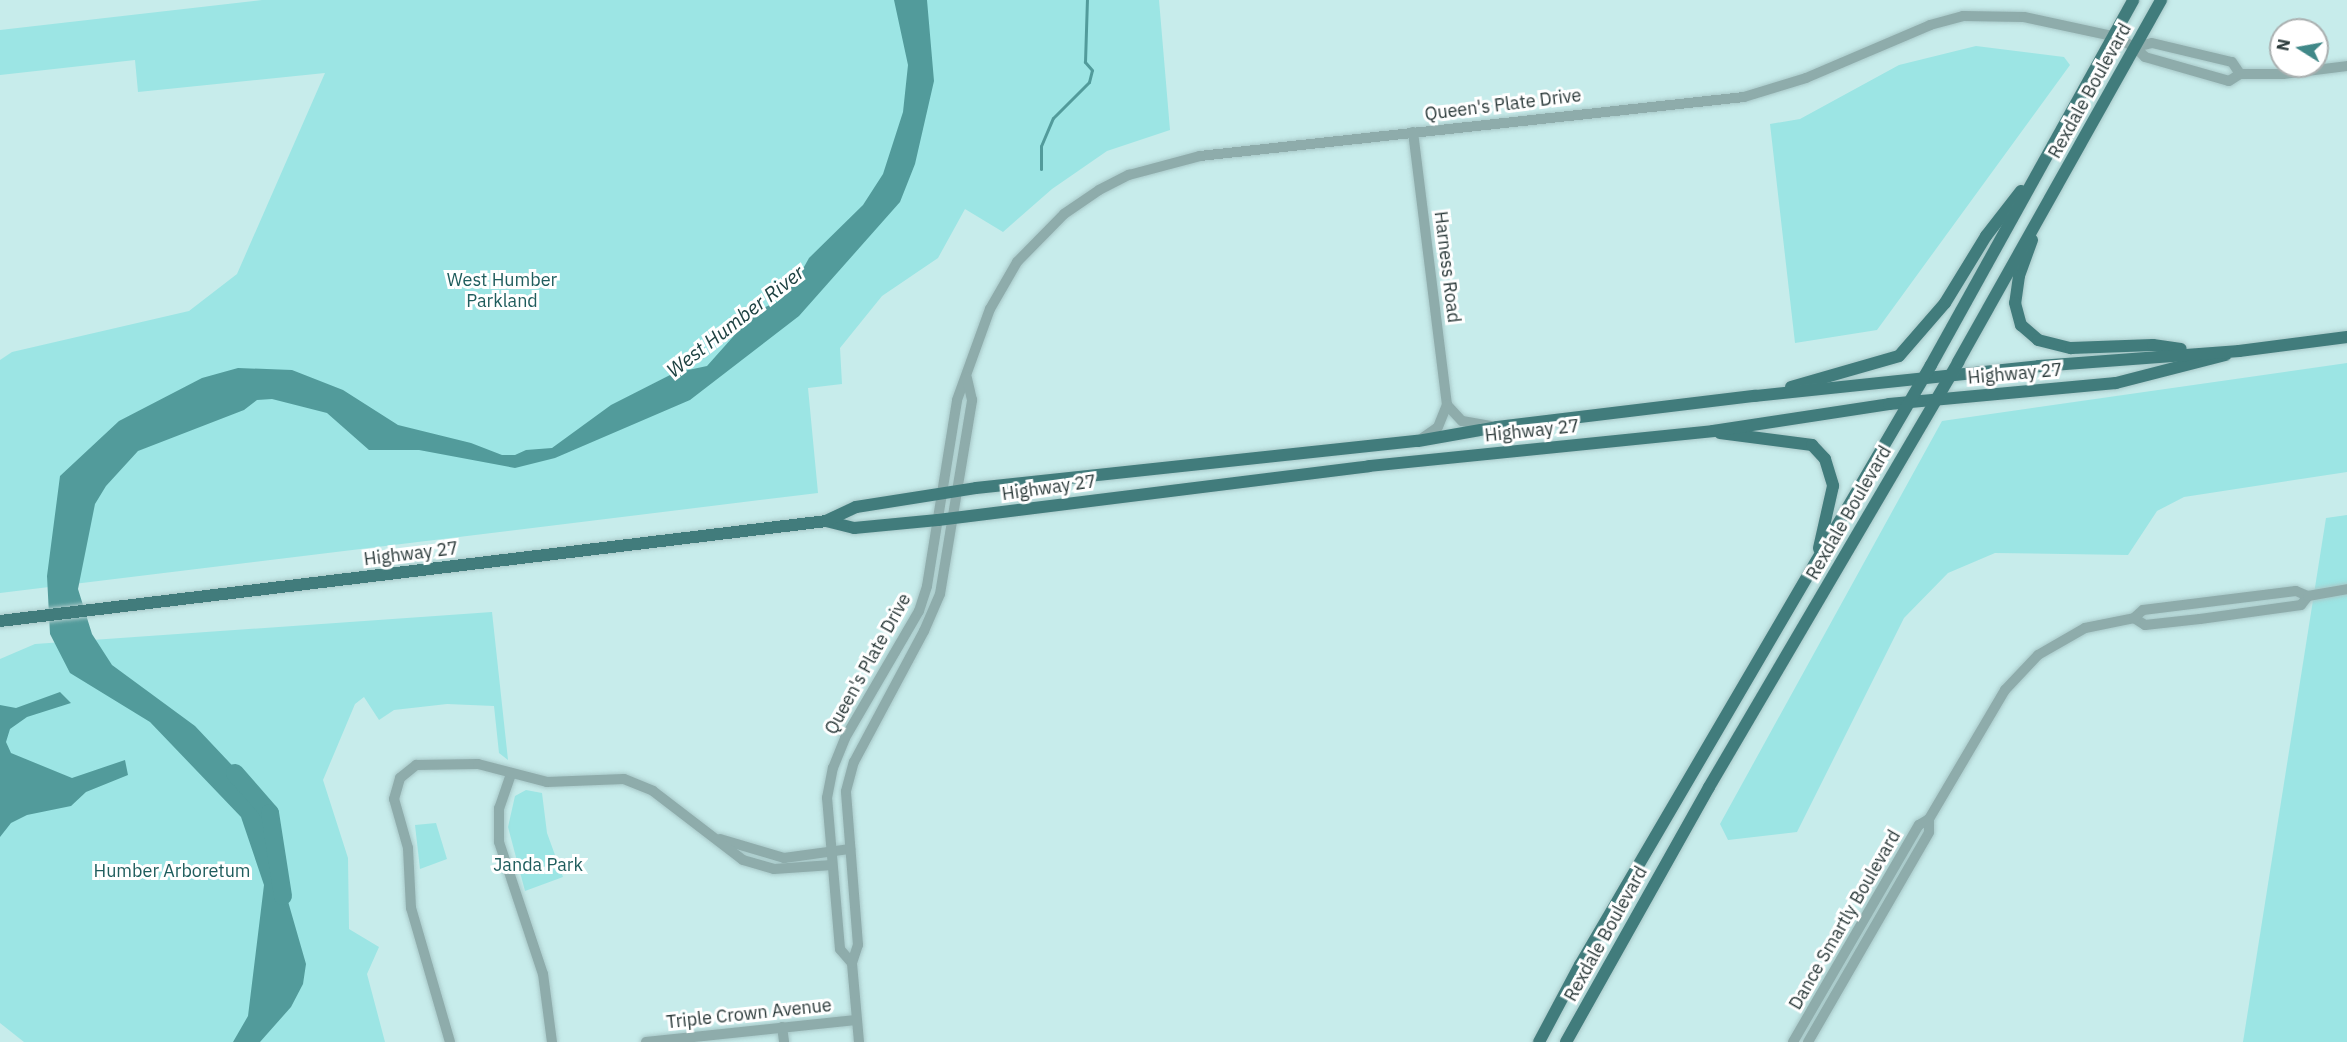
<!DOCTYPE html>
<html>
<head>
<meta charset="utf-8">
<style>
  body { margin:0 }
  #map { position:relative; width:2347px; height:1042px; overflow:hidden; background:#c7eceb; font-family:"IBM Plex Sans",sans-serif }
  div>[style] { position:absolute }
  .green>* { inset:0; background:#9ce5e4 }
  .water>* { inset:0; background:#529b9b }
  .stream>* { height:3px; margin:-1.5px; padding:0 1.5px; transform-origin:1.5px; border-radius:1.5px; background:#529b9b }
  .river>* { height:18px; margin:-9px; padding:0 9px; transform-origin:9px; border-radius:9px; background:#529b9b }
  .roads { filter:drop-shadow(0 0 2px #a8c8c8) drop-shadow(0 0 2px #a8c8c8) }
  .minor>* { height:10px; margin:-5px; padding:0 5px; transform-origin:5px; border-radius:5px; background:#8eacab }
  .major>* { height:12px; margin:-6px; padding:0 6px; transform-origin:6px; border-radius:6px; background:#417c7c }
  span { translate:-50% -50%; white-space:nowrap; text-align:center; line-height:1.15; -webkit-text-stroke:6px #fff; paint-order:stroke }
  .street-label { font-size:18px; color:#2b3a3a }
  .park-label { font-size:18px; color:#1f5d5d }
  .water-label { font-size:20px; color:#1d4141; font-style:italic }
  .north { position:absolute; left:2269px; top:18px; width:60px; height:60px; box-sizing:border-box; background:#fff; border:2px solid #aab0b0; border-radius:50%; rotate:281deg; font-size:16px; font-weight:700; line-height:24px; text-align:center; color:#2b3a3a }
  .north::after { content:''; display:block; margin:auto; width:21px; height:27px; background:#408888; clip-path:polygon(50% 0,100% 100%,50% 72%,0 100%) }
</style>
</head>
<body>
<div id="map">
  <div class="green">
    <i style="clip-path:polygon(262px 0,1159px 0,1170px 130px,1107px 151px,1052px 189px,1003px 232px,965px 209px,938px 258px,882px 296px,840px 348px,842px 384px,808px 388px,818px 493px,0 593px,0 360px,12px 352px,189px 311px,237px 274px,325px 73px,138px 92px,135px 60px,0 75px,0 30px)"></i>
    <i style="clip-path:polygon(1976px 46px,2064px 57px,2070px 65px,1877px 330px,1795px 343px,1770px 124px,1800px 119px,1899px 65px)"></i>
    <i style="clip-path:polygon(2347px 363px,2347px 472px,2184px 497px,2157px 511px,2128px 555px,1995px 553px,1948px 573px,1904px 618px,1797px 832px,1728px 840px,1720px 824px,1942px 421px)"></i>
    <i style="clip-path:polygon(2347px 515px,2347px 1042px,2243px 1042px,2326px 518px)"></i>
    <i style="clip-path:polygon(492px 612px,508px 760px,499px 753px,494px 706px,447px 704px,394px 710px,379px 720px,364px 697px,355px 704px,323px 780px,348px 858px,349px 929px,379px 947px,367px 974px,385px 1042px,24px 1042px,0 1023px,0 659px,35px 644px)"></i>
    <i style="clip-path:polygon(526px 790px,542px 793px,547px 833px,563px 877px,525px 891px,508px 827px,515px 796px)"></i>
    <i style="clip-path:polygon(436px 823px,447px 859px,420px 869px,415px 825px)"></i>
  </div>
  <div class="water">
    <i style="clip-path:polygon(894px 0,927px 0,934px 81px,915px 164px,900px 202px,799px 316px,690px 400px,555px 458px,515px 468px,419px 450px,369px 450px,327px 413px,272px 399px,257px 400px,244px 410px,138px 451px,106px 486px,95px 504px,78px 589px,92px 634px,112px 665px,195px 726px,245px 779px,277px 844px,279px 870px,306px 964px,303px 984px,291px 1007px,260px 1042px,233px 1042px,248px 1016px,264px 885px,241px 817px,150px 722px,70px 673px,50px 634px,47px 576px,60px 476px,119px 421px,202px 378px,238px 368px,292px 370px,343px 390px,398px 425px,471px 443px,502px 455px,515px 455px,526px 450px,552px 448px,611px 405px,674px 373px,707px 366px,756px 311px,777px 302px,795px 283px,809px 258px,863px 205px,883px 174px,903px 112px,908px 65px)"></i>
    <i style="clip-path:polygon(60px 692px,71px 703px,27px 717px,10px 729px,6px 742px,11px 753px,72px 778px,125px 760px,128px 775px,86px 792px,71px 806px,27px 815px,11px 823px,0 837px,0 705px,16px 708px)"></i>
  </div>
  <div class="stream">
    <i style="left:1041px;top:169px;width:23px;rotate:-90deg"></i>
    <i style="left:1041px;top:146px;width:30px;rotate:-67deg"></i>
    <i style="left:1053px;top:118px;width:51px;rotate:-45deg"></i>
    <i style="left:1089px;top:82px;width:12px;rotate:-76deg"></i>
    <i style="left:1092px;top:70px;width:11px;rotate:-131deg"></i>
    <i style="left:1085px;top:62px;width:62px;rotate:-88.2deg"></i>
  </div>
  <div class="river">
    <i style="left:235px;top:773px;width:53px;rotate:48.8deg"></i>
    <i style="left:270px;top:813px;width:84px;rotate:81.1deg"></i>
  </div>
  <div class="roads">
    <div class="minor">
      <i style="left:2135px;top:47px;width:17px;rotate:-13deg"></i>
      <i style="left:2152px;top:43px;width:82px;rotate:13.4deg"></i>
      <i style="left:2232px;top:62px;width:14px;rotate:56deg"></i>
      <i style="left:1413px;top:132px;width:275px;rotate:82.9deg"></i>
      <i style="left:1447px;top:405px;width:22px;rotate:47deg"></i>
      <i style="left:1462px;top:421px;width:29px;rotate:10deg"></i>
      <i style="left:1418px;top:441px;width:24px;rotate:-35deg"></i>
      <i style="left:1438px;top:427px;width:24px;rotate:-68deg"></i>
      <i style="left:2134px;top:618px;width:13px;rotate:32deg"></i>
      <i style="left:2145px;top:625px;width:55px;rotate:-6.2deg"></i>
      <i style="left:2200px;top:619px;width:102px;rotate:-7.9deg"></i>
      <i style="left:2301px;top:605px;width:11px;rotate:-52deg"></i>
      <i style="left:511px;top:774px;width:36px;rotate:109deg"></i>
      <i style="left:499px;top:808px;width:34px;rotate:90deg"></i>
      <i style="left:499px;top:842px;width:139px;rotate:71.6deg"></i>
      <i style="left:543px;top:974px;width:69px;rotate:82.5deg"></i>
      <i style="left:720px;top:839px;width:67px;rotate:16.5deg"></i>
      <i style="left:784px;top:858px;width:67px;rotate:-7.8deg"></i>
      <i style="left:852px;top:963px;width:18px;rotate:-131deg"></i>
      <i style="left:840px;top:949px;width:152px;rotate:-94.9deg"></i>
      <i style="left:827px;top:798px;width:31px;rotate:-79deg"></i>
      <i style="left:833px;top:768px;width:32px;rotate:-68deg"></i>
      <i style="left:845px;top:738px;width:147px;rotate:-59.8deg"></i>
      <i style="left:919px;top:611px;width:26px;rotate:-72deg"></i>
      <i style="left:927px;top:586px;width:188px;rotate:-80.8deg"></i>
      <i style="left:957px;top:400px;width:97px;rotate:-70.1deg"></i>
      <i style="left:990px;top:309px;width:54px;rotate:-60.1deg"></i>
      <i style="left:1017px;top:262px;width:67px;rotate:-45.6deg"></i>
      <i style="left:1064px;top:214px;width:42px;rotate:-34.4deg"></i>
      <i style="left:1099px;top:190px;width:34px;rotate:-27deg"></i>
      <i style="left:1129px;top:175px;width:73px;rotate:-15deg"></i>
      <i style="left:1200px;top:156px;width:547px;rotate:-6.19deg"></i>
      <i style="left:1744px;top:97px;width:65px;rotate:-17deg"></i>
      <i style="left:1806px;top:78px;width:135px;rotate:-23.1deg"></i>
      <i style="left:1930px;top:25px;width:34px;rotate:-15deg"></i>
      <i style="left:1963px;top:16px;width:61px;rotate:0.9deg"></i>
      <i style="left:2024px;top:17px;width:91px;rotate:12.1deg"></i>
      <i style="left:2113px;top:36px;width:25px;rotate:27deg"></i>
      <i style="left:2135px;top:47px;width:14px;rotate:45deg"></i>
      <i style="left:2145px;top:57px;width:87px;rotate:15.9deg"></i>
      <i style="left:2229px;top:81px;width:13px;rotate:-32deg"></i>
      <i style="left:2240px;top:74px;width:43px"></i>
      <i style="left:2283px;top:74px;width:64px;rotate:-7.1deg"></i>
      <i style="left:782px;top:1027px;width:15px;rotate:82deg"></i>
      <i style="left:450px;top:1042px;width:140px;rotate:-106.2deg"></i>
      <i style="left:411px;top:908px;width:60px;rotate:-92.9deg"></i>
      <i style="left:408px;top:848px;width:51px;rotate:-105.9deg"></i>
      <i style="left:394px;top:799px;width:22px;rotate:-74deg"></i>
      <i style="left:400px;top:778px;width:21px;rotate:-39deg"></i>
      <i style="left:416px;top:765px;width:62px;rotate:-0.9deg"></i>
      <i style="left:478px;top:764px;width:71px;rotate:14.6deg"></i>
      <i style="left:547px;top:782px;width:77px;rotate:-2.2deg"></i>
      <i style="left:624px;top:779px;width:31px;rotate:22deg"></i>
      <i style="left:653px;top:791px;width:113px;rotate:37.5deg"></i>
      <i style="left:743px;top:860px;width:32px;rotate:16deg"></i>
      <i style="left:774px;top:869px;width:58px;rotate:-3.9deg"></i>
      <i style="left:646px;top:1042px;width:211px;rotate:-6deg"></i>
      <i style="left:859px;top:1042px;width:79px;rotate:-95.1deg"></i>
      <i style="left:852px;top:963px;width:19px;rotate:-72deg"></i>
      <i style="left:858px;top:945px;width:154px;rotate:-94.5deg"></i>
      <i style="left:846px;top:791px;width:30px;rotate:-75deg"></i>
      <i style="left:854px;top:762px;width:149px;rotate:-61.9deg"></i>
      <i style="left:924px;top:631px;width:40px;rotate:-66.6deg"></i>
      <i style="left:940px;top:594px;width:197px;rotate:-80.6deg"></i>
      <i style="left:972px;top:400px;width:23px;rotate:-103deg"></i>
      <i style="left:1793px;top:1042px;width:251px;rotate:-59.9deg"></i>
      <i style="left:1919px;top:825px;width:12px;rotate:-31deg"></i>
      <i style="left:1929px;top:819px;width:150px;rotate:-59.5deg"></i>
      <i style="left:2005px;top:690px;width:48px;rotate:-46.7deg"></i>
      <i style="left:2038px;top:655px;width:54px;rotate:-29.9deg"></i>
      <i style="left:2085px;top:628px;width:50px;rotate:-11.5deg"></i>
      <i style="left:2134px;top:618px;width:12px;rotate:-42deg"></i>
      <i style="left:2143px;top:610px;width:154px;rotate:-7.1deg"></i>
      <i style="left:2296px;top:591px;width:13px;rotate:23deg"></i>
      <i style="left:2308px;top:596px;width:40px;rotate:-10deg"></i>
      <i style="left:1808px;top:1042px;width:242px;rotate:-60deg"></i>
      <i style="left:1929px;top:832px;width:13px;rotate:-90deg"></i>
    </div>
    <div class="major">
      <i style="left:2032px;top:240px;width:38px;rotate:110deg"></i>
      <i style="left:2019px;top:276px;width:27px;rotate:98deg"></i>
      <i style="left:2015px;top:303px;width:23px;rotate:75deg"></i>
      <i style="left:2021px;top:325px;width:23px;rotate:41deg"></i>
      <i style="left:2038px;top:340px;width:34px;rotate:14deg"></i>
      <i style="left:2071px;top:348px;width:82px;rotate:-2.1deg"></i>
      <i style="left:2153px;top:345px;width:28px;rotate:8deg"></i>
      <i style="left:1791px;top:387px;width:112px;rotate:-16deg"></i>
      <i style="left:1899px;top:356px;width:70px;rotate:-49deg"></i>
      <i style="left:1945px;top:303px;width:79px;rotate:-58.5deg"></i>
      <i style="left:1986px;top:236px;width:57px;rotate:-52.1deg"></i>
      <i style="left:1720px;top:433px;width:93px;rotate:7.4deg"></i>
      <i style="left:1812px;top:445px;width:19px;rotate:47deg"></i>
      <i style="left:1825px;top:459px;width:28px;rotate:73deg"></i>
      <i style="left:1833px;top:486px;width:64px;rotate:102.7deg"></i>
      <i style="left:826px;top:521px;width:29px;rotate:14deg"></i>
      <i style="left:854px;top:528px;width:84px;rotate:-5.4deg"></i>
      <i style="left:938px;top:520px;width:434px;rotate:-7.1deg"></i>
      <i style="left:1369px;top:466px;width:346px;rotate:-5.8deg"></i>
      <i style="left:1713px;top:431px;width:178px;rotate:-8.7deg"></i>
      <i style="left:1889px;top:404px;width:228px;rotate:-5.3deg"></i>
      <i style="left:2116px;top:383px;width:113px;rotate:-14.4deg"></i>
      <i style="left:0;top:621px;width:832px;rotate:-6.9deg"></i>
      <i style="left:826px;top:521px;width:33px;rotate:-25deg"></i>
      <i style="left:856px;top:507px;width:121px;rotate:-9deg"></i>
      <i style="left:976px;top:488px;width:444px;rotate:-6.1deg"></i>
      <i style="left:1418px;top:441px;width:80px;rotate:-10deg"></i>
      <i style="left:1497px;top:427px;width:260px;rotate:-6.9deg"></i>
      <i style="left:1755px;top:396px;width:286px;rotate:-6deg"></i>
      <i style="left:2039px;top:366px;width:201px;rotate:-4.3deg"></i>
      <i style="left:2239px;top:351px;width:109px;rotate:-7.4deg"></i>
      <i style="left:1539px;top:1042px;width:87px;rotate:-62deg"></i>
      <i style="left:1580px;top:965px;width:695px;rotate:-59.67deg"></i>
      <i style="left:1931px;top:365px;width:417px;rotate:-61deg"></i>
      <i style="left:1566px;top:1042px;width:292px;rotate:-60.7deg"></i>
      <i style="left:1709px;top:787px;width:493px;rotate:-59.6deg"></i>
      <i style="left:1958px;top:362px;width:415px;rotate:-60.7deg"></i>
    </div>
  </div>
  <div class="street-label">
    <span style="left:2090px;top:91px;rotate:-61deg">Rexdale Boulevard</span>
    <span style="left:1503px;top:105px;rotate:-7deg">Queen's Plate Drive</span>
    <span style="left:1447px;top:267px;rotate:83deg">Harness Road</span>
    <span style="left:2015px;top:374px;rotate:-5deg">Highway 27</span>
    <span style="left:1532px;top:431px;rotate:-6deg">Highway 27</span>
    <span style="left:1049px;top:488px;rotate:-8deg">Highway 27</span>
    <span style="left:1849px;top:513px;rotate:-60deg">Rexdale Boulevard</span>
    <span style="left:411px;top:554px;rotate:-7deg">Highway 27</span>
    <span style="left:868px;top:664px;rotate:-61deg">Queen's Plate Drive</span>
    <span style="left:1845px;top:920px;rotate:-60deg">Dance Smartly Boulevard</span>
    <span style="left:1606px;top:934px;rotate:-61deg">Rexdale Boulevard</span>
    <span style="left:749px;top:1014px;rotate:-6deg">Triple Crown Avenue</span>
  </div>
  <div class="park-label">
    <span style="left:502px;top:291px">West Humber<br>Parkland</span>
    <span style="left:538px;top:865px">Janda Park</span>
    <span style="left:172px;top:871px">Humber Arboretum</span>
  </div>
  <div class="water-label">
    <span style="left:735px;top:321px;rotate:-38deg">West Humber River</span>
  </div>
  <div class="north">N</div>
</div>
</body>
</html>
